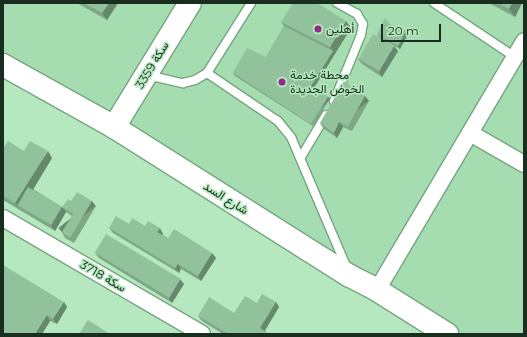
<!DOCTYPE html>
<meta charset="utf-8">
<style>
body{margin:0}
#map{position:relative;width:527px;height:337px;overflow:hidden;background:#b6e8c0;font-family:Montserrat,Vazirmatn,sans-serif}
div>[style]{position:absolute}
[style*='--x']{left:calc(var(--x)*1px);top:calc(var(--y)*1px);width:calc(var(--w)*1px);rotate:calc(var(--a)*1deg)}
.built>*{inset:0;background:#a5ddb1}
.roads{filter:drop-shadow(1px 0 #75a57f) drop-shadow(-1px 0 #75a57f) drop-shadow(0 1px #75a57f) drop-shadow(0 -1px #75a57f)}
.lane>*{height:8px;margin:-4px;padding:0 4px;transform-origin:4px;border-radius:4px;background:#fff}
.street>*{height:16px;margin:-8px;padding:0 8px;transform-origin:8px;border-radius:8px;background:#fff}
.secondary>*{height:22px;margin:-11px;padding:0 11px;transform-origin:11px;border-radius:11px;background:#fff}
.wall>*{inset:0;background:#7da785}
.shaded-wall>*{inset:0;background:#66886c;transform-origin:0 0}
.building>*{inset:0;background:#91c29b;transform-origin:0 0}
.dots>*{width:11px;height:11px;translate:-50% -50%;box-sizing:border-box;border:2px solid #b6e8c0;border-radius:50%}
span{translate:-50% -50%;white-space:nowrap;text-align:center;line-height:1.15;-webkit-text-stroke:3px #b6e8c0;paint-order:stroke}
.poi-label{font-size:12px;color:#1a2e1f}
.left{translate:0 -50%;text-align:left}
.street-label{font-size:12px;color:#1a2e1f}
.frame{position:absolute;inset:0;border:4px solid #1a2e1f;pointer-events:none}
.scale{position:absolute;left:381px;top:24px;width:60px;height:18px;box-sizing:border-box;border:2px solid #1a2e1f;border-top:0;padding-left:5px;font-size:12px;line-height:14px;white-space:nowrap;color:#1a2e1f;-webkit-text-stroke:3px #b6e8c0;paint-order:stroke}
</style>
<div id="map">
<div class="built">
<i style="clip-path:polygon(3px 3px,524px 3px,524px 334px,447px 334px,3px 65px)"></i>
</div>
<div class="roads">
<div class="lane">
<i style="--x:434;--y:3;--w:97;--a:33.7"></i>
<i style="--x:207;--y:73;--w:86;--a:34.1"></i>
<i style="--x:278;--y:121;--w:21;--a:51"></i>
<i style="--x:291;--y:137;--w:142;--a:66.9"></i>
<i style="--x:147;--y:75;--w:37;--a:13"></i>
<i style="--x:183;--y:83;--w:12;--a:-14"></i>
<i style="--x:195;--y:80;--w:14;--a:-30"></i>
<i style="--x:207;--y:73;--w:83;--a:-57.8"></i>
<i style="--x:334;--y:101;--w:71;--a:-67.8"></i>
<i style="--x:361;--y:35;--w:11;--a:-80"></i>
<i style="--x:363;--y:24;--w:12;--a:-121"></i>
<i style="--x:357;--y:14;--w:23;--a:-151"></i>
<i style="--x:301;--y:157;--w:49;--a:-59.2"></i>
</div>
<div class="street">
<i style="--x:470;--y:133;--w:62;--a:29.9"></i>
<i style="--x:3;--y:218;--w:230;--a:30.2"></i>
<i style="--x:377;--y:290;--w:289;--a:-59.4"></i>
</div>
<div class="secondary">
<i style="--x:3;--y:65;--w:127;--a:29.2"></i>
<i style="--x:114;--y:127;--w:279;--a:32.3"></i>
<i style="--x:350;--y:276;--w:30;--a:27"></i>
<i style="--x:377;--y:290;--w:83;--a:32.2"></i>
<i style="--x:114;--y:127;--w:145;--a:-58.5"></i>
</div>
</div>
<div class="wall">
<i style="clip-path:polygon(77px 3px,118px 3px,107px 20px)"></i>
<i style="clip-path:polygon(489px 3px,522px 3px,515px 17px)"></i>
<i style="clip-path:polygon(281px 22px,351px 28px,314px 88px,328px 97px,330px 99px,313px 126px,235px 76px,233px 73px,266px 57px,284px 26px)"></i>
<i style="clip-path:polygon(392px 26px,406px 31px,408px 34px,400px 49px,379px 37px,377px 34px)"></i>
<i style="clip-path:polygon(398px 51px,382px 77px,362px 64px,358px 59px)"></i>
<i style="clip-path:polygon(365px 96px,369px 101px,352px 131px,343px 127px,337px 138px,323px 128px,320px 123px)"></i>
<i style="clip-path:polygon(3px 148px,24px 151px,52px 158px,33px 189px,62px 207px,71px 201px,96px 206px,74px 243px,65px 238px,62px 232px,72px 216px,66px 212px,55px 231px,3px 200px)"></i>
<i style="clip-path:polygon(129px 224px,145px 226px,163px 234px,162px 235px,168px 238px,216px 258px,201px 281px,181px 269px,179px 273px,113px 233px,109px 228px)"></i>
<i style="clip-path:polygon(95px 253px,184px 284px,172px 303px,99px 258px)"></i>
<i style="clip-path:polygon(64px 302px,67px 307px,57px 324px,50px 321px,42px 334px,3px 334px)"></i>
<i style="clip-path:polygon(276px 302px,279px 307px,265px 331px,269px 334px,223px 334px,202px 321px,198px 316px,234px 313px,257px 303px)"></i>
</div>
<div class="shaded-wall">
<i style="clip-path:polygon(109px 3px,118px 3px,107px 20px,102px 13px)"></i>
<i style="clip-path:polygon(512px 3px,522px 3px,515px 17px,509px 9px)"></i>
<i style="clip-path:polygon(346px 21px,351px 28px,313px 89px,311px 86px,333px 51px,330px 47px)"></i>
<i style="clip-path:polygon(406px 31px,408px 34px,400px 49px,398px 46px)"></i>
<i style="clip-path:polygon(394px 46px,398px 51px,382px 77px,379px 72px)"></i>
<i style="left:365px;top:96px;width:6px;height:34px;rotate:51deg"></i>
<i style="left:328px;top:97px;width:3px;height:32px;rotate:45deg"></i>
<i style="clip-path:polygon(339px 122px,343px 127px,337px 138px,334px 133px)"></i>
<i style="clip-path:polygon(48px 151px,52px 158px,22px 208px,17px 205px,15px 203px)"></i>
<i style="left:92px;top:201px;width:6px;height:43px;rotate:51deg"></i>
<i style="clip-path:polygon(62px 207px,66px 212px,55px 231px,51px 226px)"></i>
<i style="clip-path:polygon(160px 228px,163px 234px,161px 237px,157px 232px)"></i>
<i style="clip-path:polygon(212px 253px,216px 258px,201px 281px,198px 276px)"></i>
<i style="clip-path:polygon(178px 264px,181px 269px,179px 273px,175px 268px)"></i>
<i style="clip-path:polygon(180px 279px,184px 284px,172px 303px,169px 298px)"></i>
<i style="clip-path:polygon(64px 302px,67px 307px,57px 324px,53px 319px)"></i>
<i style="clip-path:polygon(276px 302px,279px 307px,263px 333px,260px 328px)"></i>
<i style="clip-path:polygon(47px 315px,50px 321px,42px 334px,35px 334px)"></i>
</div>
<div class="building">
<i style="clip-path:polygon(84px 3px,109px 3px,102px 13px)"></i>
<i style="clip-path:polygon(293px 3px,317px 3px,346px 21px,330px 47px,281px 22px)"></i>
<i style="clip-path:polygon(498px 3px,512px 3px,509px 9px)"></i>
<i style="clip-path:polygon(385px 18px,392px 26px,406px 31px,398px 46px,377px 34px)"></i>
<i style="clip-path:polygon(284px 26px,333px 51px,311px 86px,328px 97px,311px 124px,233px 73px,247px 48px,266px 57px)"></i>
<i style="left:373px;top:34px;width:24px;height:29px;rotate:30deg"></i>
<i style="clip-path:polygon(344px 81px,365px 96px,348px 126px,339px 122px,334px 133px,320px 123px)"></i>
<i style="clip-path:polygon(8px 141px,24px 151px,30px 141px,48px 151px,15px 203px,3px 196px,3px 148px)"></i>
<i style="left:28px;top:187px;width:39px;height:21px;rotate:30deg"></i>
<i style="clip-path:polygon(77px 192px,92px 201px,70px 238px,62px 232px,73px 214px,62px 207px,68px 199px,71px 201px)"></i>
<i style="clip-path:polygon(116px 216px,129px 224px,132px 218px,145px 226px,148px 221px,160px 228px,157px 232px,168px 238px,174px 229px,212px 253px,198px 276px,178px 264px,175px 268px,109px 228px)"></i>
<i style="left:106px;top:234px;width:87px;height:22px;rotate:31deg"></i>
<i style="clip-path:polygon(3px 265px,64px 302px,53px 319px,47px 315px,35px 334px,19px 334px,18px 333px,17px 334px,3px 334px)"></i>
<i style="clip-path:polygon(262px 294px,276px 302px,260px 328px,269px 334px,228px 334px,198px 316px,209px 297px,234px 313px,245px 296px,257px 303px)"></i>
<i style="clip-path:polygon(88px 320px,110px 334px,79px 334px)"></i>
</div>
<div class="dots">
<i style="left:318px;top:29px;background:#93298c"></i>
<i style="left:282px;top:82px;background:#93298c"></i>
</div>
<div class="poi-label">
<span class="left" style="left:326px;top:29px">أهلين</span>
<span class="left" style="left:290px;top:82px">محطة خدمة<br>الخوض الجديدة</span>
</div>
<div class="street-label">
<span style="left:152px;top:65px;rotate:-59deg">سكة 3359</span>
<span style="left:226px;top:198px;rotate:32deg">شارع السد</span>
<span style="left:103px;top:276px;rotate:30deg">سكة 3718</span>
</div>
<div class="frame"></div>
<div class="scale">20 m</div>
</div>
